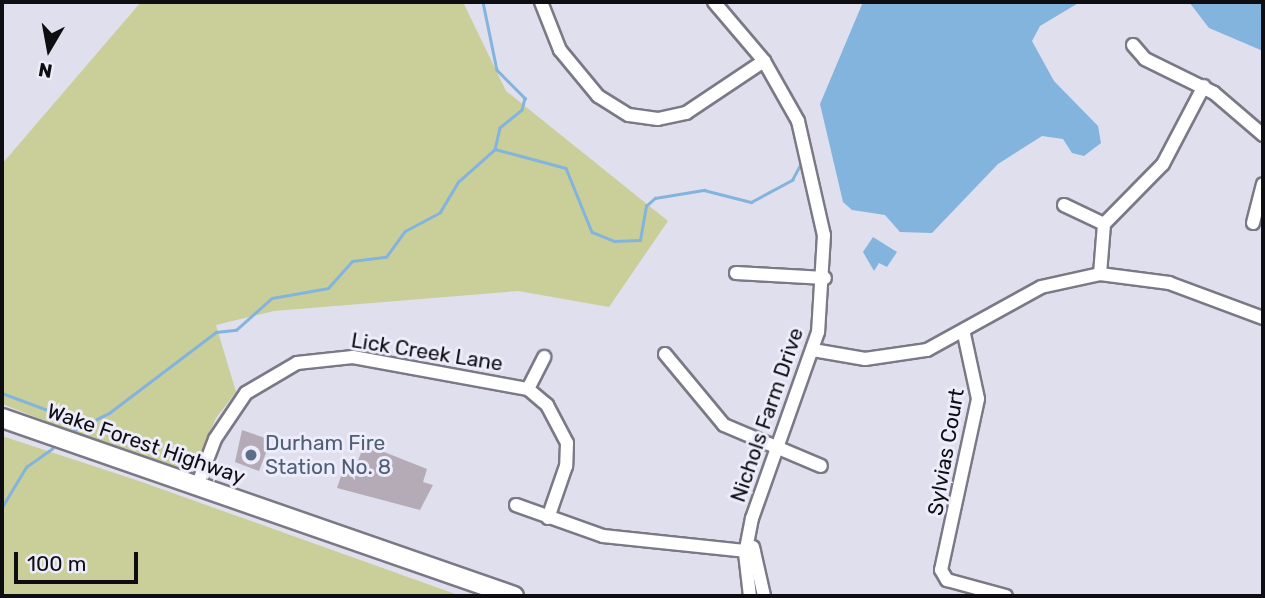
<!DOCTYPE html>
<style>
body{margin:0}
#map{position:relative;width:1265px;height:598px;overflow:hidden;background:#e0dfed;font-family:Rubik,sans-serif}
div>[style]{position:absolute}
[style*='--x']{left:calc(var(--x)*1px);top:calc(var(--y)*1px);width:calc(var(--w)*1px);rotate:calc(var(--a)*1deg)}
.green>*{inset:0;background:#cacf99}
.water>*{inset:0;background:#83b4de}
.stream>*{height:2.5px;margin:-1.25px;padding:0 1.25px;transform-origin:1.25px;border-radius:1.25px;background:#83b4de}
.building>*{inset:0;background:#b5abb6}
.roads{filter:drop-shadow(2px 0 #7b7986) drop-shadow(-2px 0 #7b7986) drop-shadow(0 2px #7b7986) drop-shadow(0 -2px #7b7986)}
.minor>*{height:12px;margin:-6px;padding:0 6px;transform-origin:6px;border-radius:6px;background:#fff}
.highway>*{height:18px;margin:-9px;padding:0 9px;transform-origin:9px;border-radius:9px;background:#fff}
.dots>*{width:19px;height:19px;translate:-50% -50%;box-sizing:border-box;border:4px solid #edecfa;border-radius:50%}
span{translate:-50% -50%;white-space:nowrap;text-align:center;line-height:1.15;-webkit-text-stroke:6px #edecfa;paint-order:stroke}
.street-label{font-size:21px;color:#0e0d12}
.service-label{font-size:21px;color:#4e5e75}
.left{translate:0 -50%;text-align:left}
.frame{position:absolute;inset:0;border:4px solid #0e0d12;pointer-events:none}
.north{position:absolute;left:14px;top:14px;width:70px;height:70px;-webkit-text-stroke:5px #edecfa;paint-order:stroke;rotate:190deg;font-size:19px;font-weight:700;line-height:28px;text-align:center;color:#0e0d12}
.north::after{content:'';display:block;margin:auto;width:24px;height:32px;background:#0e0d12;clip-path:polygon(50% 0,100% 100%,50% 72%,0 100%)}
.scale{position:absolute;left:14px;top:552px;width:124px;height:32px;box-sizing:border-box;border:4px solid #0e0d12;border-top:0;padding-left:9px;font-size:21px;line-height:24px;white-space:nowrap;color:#0e0d12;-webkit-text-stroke:5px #edecfa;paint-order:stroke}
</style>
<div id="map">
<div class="green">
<i style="clip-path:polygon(141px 2px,463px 2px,506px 91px,668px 221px,609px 307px,518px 291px,274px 311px,216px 325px,236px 392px,216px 418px,190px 477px,2px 404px,2px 164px)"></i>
<i style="clip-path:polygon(2px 436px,139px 481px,461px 596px,2px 596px)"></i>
</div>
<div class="water">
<i style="clip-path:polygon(863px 2px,1080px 2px,1040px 26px,1032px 41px,1054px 81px,1098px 126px,1101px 143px,1084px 156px,1072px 153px,1063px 139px,1042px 136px,998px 164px,932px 233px,900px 232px,885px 215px,852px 210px,843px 202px,820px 104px)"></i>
<i style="clip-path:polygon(1189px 2px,1263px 2px,1263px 51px,1209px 28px)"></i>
<i style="clip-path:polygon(873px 237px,897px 252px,887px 267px,879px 263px,874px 271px,863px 252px)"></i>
</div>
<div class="stream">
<i style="--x:483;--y:2;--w:69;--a:78.4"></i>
<i style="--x:497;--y:70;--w:40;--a:45"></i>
<i style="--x:525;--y:98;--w:12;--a:104"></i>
<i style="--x:522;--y:110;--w:28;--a:141"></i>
<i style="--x:500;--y:128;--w:22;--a:103"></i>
<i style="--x:2;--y:393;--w:83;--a:20.4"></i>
<i style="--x:73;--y:431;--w:40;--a:-26.6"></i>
<i style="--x:109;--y:413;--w:134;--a:-37.1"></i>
<i style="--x:216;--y:332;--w:20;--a:-6"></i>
<i style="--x:236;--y:330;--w:48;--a:-41.6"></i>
<i style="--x:272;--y:298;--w:57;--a:-10.1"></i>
<i style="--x:328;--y:288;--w:36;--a:-48"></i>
<i style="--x:352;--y:261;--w:34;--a:-7"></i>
<i style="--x:386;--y:257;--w:32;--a:-54"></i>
<i style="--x:405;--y:231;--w:40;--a:-28"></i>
<i style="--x:440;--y:212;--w:35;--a:-59"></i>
<i style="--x:458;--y:182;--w:50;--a:-41.7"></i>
<i style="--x:495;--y:149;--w:73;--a:15"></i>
<i style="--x:566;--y:168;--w:69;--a:67.9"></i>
<i style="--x:592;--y:232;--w:24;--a:22"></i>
<i style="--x:614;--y:241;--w:26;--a:-2"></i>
<i style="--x:640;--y:240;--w:35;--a:-80"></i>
<i style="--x:646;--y:206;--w:12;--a:-42"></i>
<i style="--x:655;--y:198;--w:50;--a:-9.3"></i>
<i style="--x:704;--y:190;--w:49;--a:14.3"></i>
<i style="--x:751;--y:202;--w:47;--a:-28.2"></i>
<i style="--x:792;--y:180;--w:15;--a:-62"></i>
<i style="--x:2;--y:507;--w:47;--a:-59"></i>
<i style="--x:26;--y:467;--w:32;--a:-35"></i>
</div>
<div class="building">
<i style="clip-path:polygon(242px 430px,271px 440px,259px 471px,235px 462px)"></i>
<i style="clip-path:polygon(364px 444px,427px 469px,423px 482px,433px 485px,420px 510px,337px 488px,345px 464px,358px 461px)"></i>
</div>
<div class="roads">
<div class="minor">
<i style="--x:541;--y:2;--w:52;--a:68.4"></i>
<i style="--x:560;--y:50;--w:60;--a:50.4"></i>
<i style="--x:598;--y:96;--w:36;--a:32"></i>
<i style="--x:629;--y:115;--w:29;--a:8"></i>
<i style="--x:658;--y:119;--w:29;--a:-12"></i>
<i style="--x:686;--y:113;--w:94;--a:-33.7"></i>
<i style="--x:714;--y:2;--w:77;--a:49.7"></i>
<i style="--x:764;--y:61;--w:69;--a:60.5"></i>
<i style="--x:798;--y:121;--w:117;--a:77.2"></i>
<i style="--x:824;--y:235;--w:97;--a:93.5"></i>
<i style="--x:818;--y:332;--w:197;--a:109.5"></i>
<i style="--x:752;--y:518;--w:36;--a:101"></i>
<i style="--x:745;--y:553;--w:43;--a:83.4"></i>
<i style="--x:1133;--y:45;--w:18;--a:49"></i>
<i style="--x:1145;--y:59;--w:77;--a:26.2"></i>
<i style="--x:1214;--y:93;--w:65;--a:40.6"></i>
<i style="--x:1064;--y:205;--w:44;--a:25.4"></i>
<i style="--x:1253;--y:223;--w:40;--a:-75.6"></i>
<i style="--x:736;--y:273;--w:89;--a:3.2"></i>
<i style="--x:1100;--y:274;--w:50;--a:-85.4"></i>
<i style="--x:1104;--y:224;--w:84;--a:-45.5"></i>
<i style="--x:1163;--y:164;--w:88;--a:-62.3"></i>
<i style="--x:964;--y:334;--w:66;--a:77.8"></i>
<i style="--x:978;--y:399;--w:175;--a:102.2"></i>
<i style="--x:941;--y:570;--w:12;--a:59"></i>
<i style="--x:947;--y:580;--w:61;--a:15.2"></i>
<i style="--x:813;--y:350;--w:53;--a:9.8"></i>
<i style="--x:865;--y:359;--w:63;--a:-8.3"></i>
<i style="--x:927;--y:350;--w:130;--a:-28.9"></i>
<i style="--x:1041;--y:287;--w:60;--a:-12.4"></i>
<i style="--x:1100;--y:274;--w:70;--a:7.4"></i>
<i style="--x:1169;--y:283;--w:100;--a:20.4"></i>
<i style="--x:665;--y:354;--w:92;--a:50.3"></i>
<i style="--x:724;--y:425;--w:105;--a:22.9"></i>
<i style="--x:528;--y:389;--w:36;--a:-63"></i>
<i style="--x:197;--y:486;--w:50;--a:-69"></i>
<i style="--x:215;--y:439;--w:55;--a:-56"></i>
<i style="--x:246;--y:393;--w:59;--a:-30.5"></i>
<i style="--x:297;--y:363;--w:56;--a:-6.1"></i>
<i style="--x:353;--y:357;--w:178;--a:10.4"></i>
<i style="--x:528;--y:389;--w:25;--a:40"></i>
<i style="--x:547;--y:405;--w:43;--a:62.2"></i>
<i style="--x:567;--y:443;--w:23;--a:92"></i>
<i style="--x:566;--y:466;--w:55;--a:109.1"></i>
<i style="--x:516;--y:505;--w:92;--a:19.6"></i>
<i style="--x:603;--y:536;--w:152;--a:6"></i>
<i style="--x:753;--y:547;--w:50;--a:77.3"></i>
</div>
<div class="highway">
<i style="--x:2;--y:418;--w:542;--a:19.17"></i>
</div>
</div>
<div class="dots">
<i style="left:251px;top:455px;background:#5c6f8a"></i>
</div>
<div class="street-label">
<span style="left:427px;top:352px;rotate:9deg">Lick Creek Lane</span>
<span style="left:767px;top:415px;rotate:-71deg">Nichols Farm Drive</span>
<span style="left:146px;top:444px;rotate:19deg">Wake Forest Highway</span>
<span style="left:946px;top:452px;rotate:-80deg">Sylvias Court</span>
</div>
<div class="service-label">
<span class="left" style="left:265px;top:455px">Durham Fire<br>Station No. 8</span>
</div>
<div class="frame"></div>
<div class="north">N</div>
<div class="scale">100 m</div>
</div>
